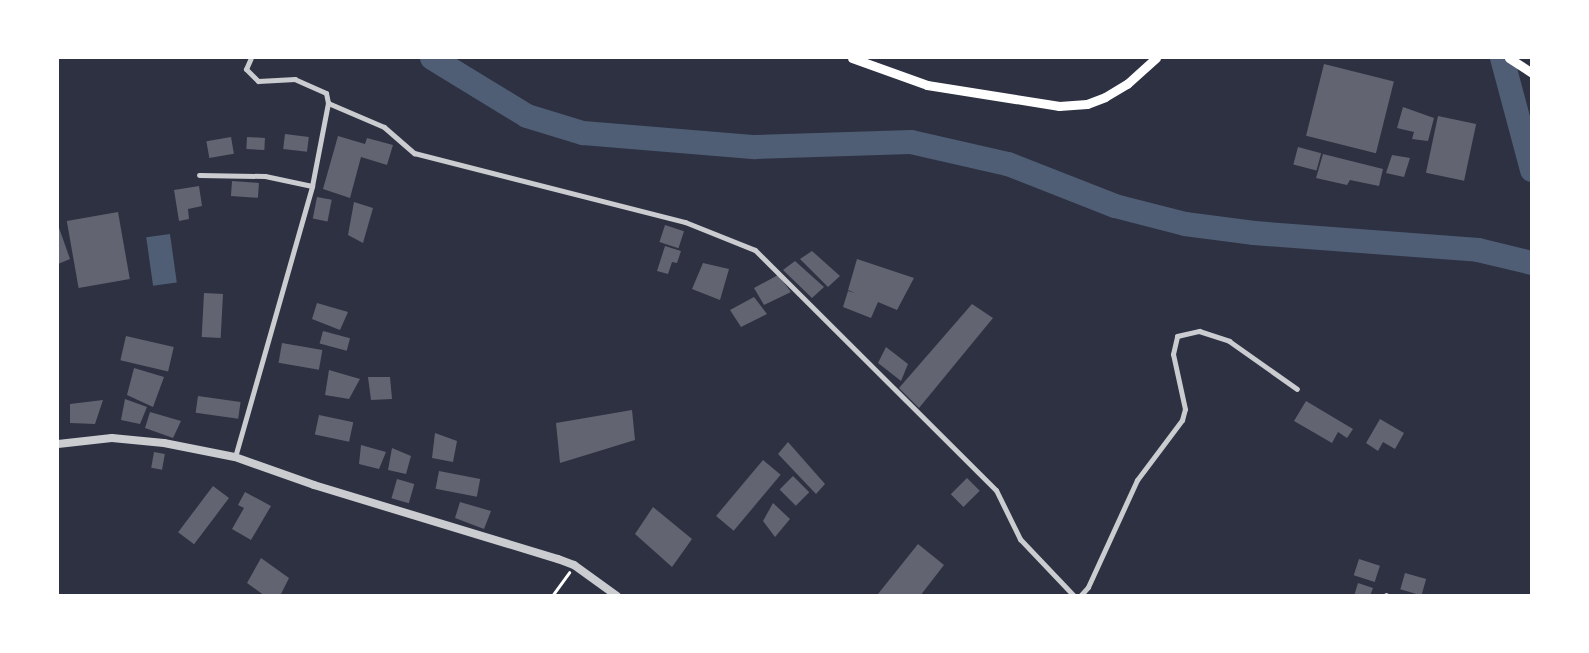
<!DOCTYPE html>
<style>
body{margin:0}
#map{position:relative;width:1589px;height:653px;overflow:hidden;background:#2d3142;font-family:"Work Sans",sans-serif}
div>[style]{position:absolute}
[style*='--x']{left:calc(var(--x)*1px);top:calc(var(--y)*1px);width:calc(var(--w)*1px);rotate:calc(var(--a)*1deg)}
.water>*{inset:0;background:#4f5d75;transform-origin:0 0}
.river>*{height:24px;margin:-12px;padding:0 12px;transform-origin:12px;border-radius:12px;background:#4f5d75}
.building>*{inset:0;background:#626471;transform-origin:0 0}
.path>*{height:2.5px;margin:-1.25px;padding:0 1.25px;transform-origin:1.25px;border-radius:1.25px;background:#fff}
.minor>*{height:5px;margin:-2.5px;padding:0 2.5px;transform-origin:2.5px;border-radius:2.5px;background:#caccd0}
.tertiary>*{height:8px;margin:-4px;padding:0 4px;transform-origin:4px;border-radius:4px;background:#caccd0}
.secondary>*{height:9px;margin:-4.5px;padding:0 4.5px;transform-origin:4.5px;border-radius:4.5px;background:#fff}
span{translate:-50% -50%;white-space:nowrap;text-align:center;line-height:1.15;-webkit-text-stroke:5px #fff;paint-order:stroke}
.frame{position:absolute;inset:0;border:59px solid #fff;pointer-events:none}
</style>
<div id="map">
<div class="water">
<i style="left:170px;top:234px;width:49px;height:24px;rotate:82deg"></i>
</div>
<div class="river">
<i style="--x:432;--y:58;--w:111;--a:31.4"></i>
<i style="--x:527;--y:116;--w:59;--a:16.9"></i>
<i style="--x:583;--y:133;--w:173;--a:4.7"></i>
<i style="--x:755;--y:147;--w:156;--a:-1.8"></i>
<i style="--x:911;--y:142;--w:99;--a:12.8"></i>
<i style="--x:1008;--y:164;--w:115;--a:21.4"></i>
<i style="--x:1115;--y:206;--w:72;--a:14.4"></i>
<i style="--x:1185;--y:224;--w:70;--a:7.4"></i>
<i style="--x:1254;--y:233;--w:225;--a:4.3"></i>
<i style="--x:1478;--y:250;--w:56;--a:13.5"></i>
<i style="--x:1502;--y:58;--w:116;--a:75"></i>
</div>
<div class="building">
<i style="left:1324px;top:64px;width:72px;height:74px;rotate:14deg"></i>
<i style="clip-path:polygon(1403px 107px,1434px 118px,1428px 141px,1412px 139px,1414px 132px,1397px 128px)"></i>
<i style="left:1438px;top:116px;width:39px;height:58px;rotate:12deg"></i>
<i style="left:285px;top:134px;width:24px;height:15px;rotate:7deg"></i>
<i style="clip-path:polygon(338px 136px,365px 144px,367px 138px,393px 145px,387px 165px,361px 157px,350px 198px,323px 189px)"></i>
<i style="left:231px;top:137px;width:17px;height:25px;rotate:80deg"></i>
<i style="left:247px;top:137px;width:18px;height:12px;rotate:3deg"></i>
<i style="left:1298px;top:147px;width:24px;height:18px;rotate:15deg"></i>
<i style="clip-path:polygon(1323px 154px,1383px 169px,1379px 186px,1350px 180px,1347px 185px,1316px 178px)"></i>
<i style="clip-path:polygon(1392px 155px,1410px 158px,1404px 177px,1386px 173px)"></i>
<i style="left:232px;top:181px;width:27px;height:15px;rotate:4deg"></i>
<i style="clip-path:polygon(199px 186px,202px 206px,188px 209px,189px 219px,179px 221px,174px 190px)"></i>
<i style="left:317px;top:197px;width:15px;height:22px;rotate:11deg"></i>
<i style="clip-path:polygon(354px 202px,373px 208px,363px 243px,348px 235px)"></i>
<i style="left:118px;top:212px;width:68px;height:52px;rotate:80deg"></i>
<i style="clip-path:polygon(58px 225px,70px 259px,58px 264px)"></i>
<i style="left:665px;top:225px;width:20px;height:18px;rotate:18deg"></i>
<i style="clip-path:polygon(665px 246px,681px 251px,677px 263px,672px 262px,668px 274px,657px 271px)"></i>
<i style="clip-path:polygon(812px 251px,840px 276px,828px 287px,800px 259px)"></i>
<i style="clip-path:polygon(857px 259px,914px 278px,897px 310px,878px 302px,871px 318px,843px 307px,848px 291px,855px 293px,848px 290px)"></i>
<i style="clip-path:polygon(795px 261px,824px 287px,812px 298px,783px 270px)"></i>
<i style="clip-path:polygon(703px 263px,729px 269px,720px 300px,692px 289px)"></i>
<i style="clip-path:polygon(778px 275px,791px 292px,764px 305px,754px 288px)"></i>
<i style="left:204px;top:293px;width:19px;height:44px;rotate:3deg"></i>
<i style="clip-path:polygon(754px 297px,767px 314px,741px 327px,730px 310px)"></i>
<i style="clip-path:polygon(317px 303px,348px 312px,340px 330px,312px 319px)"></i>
<i style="clip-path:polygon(972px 304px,993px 318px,919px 408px,899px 388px)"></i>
<i style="left:323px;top:331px;width:28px;height:13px;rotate:15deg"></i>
<i style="left:126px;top:336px;width:49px;height:25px;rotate:13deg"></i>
<i style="left:282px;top:343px;width:41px;height:20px;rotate:10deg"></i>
<i style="clip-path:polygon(886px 347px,908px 364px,901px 381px,878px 363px)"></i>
<i style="clip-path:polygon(134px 368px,164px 377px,153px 407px,127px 395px)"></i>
<i style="clip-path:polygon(329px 370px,360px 379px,349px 399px,325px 395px)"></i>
<i style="clip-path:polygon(368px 377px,390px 377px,392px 399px,371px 400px)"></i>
<i style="left:198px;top:396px;width:43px;height:17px;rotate:8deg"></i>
<i style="clip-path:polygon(125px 399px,147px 407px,140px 424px,121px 420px)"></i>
<i style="clip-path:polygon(103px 400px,95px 424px,70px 423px,70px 404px)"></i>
<i style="clip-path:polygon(1306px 401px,1353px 429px,1347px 438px,1338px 432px,1332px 443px,1294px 421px)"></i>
<i style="clip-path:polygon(632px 410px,635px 440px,560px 463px,556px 423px)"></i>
<i style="clip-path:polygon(150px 412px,181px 421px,173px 438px,145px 428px)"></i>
<i style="left:319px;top:415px;width:35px;height:20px;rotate:12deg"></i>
<i style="clip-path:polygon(1380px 419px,1404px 433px,1395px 449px,1383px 442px,1378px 451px,1366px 443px)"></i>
<i style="clip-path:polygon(435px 433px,457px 441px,453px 462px,432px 458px)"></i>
<i style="clip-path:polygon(788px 442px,825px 484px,816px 494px,778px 454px)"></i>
<i style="clip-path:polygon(361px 445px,386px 452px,379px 469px,359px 464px)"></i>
<i style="clip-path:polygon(392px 448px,411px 456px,406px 474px,388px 470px)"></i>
<i style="left:154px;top:452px;width:11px;height:16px;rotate:10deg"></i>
<i style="left:763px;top:460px;width:23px;height:73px;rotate:40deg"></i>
<i style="left:439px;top:471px;width:42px;height:18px;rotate:11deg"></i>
<i style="left:793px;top:476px;width:23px;height:19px;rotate:45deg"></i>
<i style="left:967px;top:478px;width:18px;height:23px;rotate:45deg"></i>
<i style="left:397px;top:479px;width:18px;height:20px;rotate:16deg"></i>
<i style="left:213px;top:486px;width:20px;height:58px;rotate:37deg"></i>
<i style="clip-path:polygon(245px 492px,271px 506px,251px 540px,232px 529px,244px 508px,238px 505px)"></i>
<i style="clip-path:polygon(460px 502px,491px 511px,484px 529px,455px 518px)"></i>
<i style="clip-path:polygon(773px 503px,790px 519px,775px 537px,763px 521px)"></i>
<i style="clip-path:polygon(653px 507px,692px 539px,672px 567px,635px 534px)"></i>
<i style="clip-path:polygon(918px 544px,944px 565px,920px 596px,880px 596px,878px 594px)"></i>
<i style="clip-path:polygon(261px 558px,289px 578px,280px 596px,265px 596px,247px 583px)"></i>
<i style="left:1359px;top:559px;width:22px;height:17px;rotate:18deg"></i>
<i style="left:1405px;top:573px;width:22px;height:17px;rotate:16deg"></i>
<i style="clip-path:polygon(1358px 583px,1373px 588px,1370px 596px,1354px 596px)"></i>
</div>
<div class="path">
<i style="--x:552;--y:596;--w:29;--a:-54"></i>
</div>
<div class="minor">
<i style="--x:328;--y:103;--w:61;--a:23.2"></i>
<i style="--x:384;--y:127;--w:40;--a:41"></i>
<i style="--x:414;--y:153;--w:280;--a:14.3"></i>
<i style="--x:685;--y:222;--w:75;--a:21.8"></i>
<i style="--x:755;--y:250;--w:340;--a:44.9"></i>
<i style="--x:996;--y:490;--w:55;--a:63.9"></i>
<i style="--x:1020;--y:539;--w:79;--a:46.5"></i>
<i style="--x:199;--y:175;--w:66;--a:0.9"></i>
<i style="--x:265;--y:176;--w:48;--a:12"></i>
<i style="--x:235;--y:457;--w:282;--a:-74.1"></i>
<i style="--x:312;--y:186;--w:85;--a:-79.1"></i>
<i style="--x:328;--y:103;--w:10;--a:-101"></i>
<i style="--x:326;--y:93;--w:34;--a:-156"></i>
<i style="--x:295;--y:79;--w:37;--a:177"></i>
<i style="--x:258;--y:81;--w:17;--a:-135"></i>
<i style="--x:246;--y:69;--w:12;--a:-66"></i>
<i style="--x:1080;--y:596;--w:12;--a:-48"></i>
<i style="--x:1088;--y:587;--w:118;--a:-65.4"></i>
<i style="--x:1137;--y:480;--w:75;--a:-53.1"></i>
<i style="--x:1182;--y:420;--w:11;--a:-75"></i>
<i style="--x:1185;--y:409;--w:56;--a:-102.3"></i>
<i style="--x:1173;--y:354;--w:18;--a:-77"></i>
<i style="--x:1177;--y:336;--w:23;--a:-13"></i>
<i style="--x:1199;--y:331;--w:32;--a:18"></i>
<i style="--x:1229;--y:341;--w:83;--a:35.2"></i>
<i style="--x:1386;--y:596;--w:1;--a:-90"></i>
</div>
<div class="tertiary">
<i style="--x:58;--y:444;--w:54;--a:-6.3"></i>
<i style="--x:112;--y:438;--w:52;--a:5.5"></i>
<i style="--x:164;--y:443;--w:72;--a:11.2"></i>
<i style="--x:235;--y:457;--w:84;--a:19.5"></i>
<i style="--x:314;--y:485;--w:255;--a:16.9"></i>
<i style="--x:558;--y:559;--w:17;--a:21"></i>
<i style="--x:574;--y:565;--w:53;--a:35.8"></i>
</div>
<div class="secondary">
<i style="--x:852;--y:58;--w:80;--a:19.8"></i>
<i style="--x:927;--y:85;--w:134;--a:9"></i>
<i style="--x:1059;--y:106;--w:28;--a:-4"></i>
<i style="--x:1087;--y:104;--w:19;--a:-21"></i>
<i style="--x:1105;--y:97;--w:26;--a:-31"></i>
<i style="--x:1127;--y:84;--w:39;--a:-42"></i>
<i style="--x:1509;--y:58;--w:27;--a:33"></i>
</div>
<div class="frame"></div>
</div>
